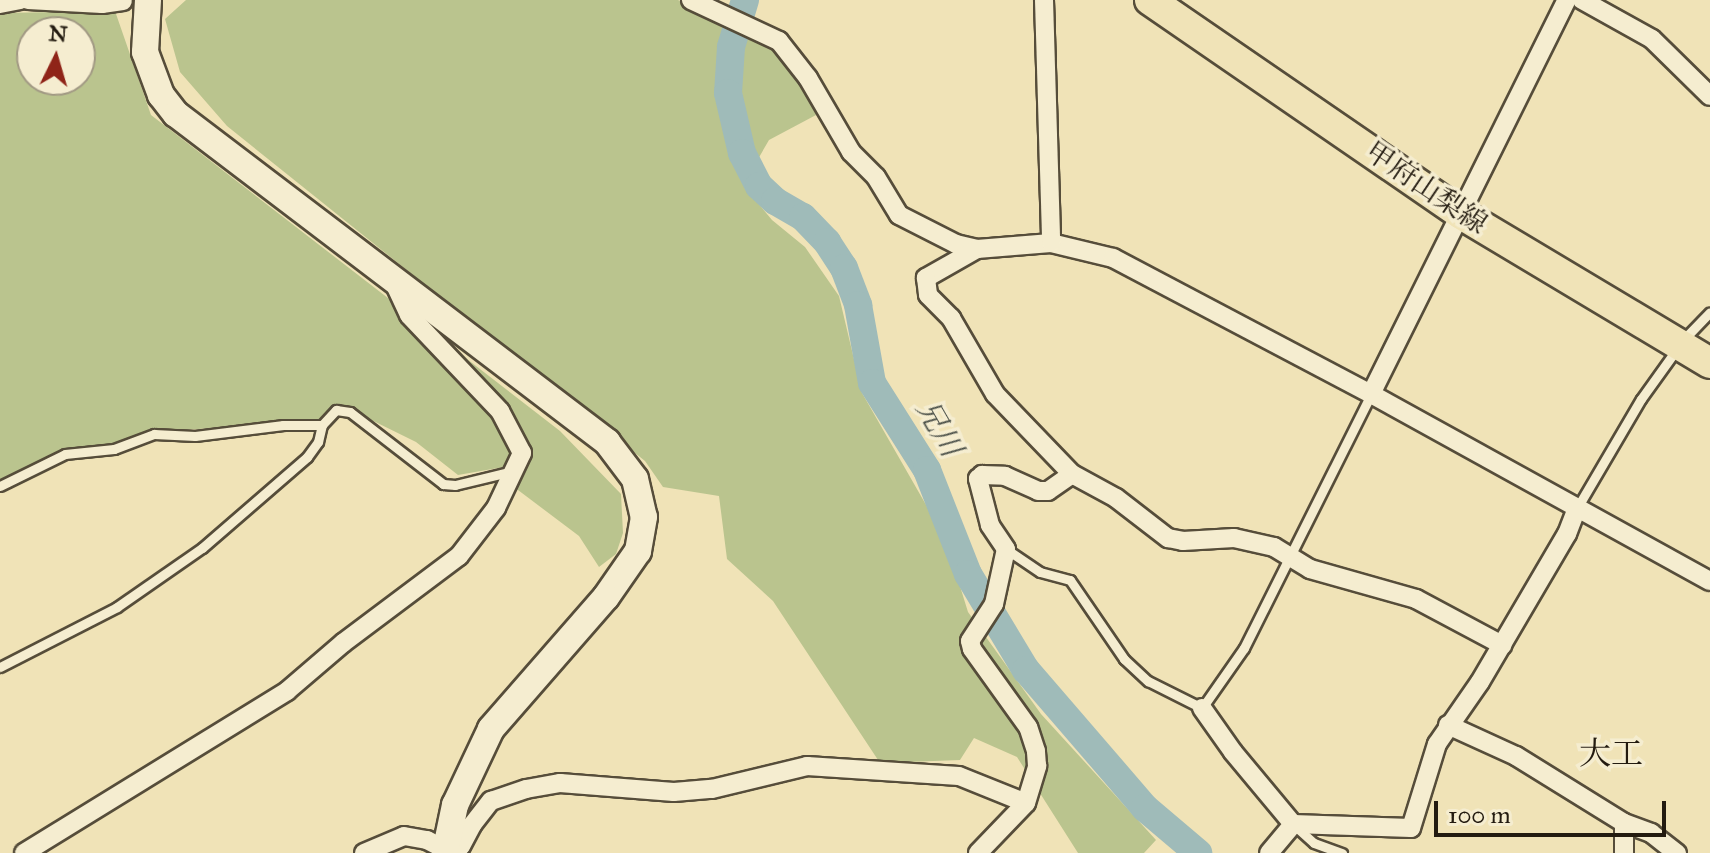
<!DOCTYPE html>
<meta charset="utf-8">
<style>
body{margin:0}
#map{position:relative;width:1710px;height:853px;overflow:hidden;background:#f0e3b7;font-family:"IM FELL Great Primer","Noto Serif JP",serif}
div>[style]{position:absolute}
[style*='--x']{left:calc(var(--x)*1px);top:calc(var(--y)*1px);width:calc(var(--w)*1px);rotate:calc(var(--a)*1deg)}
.green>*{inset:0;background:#bac48e}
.river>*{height:28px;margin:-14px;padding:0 14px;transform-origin:14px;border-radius:14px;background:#9fbbb9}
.roads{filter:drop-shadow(2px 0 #564d3a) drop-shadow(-2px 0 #564d3a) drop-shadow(0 2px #564d3a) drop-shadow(0 -2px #564d3a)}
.lane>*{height:9px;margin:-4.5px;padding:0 4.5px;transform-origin:4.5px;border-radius:4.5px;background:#f5edd0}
.street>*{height:18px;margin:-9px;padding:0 9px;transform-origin:9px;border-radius:9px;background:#f5edd0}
.secondary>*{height:26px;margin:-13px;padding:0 13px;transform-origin:13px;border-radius:13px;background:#f5edd0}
.primary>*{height:30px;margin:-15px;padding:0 15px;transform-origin:15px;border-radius:15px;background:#f0e3b7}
span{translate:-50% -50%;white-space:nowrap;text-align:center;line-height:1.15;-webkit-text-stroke:7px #f5edd0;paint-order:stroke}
.street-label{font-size:28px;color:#231b10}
.water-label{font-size:30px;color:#4e534b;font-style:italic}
.quarter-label{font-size:32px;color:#231b10}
.north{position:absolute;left:16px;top:16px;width:80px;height:80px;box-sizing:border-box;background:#f5edd0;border:2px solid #a19983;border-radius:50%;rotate:5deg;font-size:22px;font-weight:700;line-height:32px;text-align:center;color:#231b10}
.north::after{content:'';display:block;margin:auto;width:28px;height:36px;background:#8f2418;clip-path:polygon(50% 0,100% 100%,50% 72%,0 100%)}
.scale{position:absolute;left:1434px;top:801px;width:232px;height:36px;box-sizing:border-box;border:4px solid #231b10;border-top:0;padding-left:10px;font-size:24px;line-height:28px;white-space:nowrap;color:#231b10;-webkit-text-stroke:6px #f5edd0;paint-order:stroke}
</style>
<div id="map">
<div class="green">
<i style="clip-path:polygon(186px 0,678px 0,729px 24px,773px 51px,806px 90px,816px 115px,769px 140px,743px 185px,772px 220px,805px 247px,839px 296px,862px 393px,945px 538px,968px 612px,1041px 714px,1156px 840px,1144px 853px,1078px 853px,1017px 757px,974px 738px,960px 760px,880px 763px,773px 601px,727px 559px,719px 496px,663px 487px,645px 461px,227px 126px,180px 72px,165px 19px)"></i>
<i style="clip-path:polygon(evenodd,115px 11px,151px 115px,560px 431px,621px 494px,623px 533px,616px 554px,599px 567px,579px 536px,514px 487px,498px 468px,458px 475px,416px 442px,343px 406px,332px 406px,322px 421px,152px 432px,112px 445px,60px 454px,0 483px,0 13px,115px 11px,32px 32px,80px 32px,80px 80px,32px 80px,32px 32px)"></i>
</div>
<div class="river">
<i style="--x:745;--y:0;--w:49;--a:106.6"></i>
<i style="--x:731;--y:47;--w:46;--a:93.7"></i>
<i style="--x:728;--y:93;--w:62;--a:76.9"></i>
<i style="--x:742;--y:153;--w:37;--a:63"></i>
<i style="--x:759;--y:186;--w:22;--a:43"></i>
<i style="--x:775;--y:201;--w:32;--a:30"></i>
<i style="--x:803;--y:217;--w:35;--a:46"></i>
<i style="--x:827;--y:242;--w:31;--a:57"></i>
<i style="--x:844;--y:268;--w:40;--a:69"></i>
<i style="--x:858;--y:305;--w:79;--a:79.8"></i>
<i style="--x:872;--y:383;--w:103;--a:57.7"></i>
<i style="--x:927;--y:470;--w:112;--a:68.5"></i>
<i style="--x:968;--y:574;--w:112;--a:58.9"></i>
<i style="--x:1026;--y:670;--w:182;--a:49.2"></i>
<i style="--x:1145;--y:808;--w:70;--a:40.3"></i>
</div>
<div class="roads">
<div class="lane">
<i style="--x:0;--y:486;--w:72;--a:-26.2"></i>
<i style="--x:65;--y:454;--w:49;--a:-5.8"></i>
<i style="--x:114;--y:449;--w:43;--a:-20.6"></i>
<i style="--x:154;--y:434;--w:41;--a:2.8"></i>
<i style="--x:195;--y:436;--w:89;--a:-7.1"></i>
<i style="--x:283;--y:425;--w:39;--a:0"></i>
<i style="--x:1577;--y:508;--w:126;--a:-59.6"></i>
<i style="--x:1641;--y:399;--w:74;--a:-54.4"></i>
<i style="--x:1684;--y:339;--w:37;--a:-46"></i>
<i style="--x:1006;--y:549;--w:41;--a:34.1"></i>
<i style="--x:1040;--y:572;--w:31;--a:15"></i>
<i style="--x:1070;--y:580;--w:96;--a:55.6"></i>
<i style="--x:1124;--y:659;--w:33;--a:43"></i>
<i style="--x:1148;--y:681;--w:60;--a:26.6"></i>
<i style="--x:1202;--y:708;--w:73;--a:-55"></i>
<i style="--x:1244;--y:648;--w:284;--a:-63.4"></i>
<i style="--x:0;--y:667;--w:131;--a:-27.1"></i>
<i style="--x:117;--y:607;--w:103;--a:-34.8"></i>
<i style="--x:202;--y:548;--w:139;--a:-40.9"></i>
<i style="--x:307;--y:457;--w:19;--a:-54"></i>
<i style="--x:318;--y:442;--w:17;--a:-77"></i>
<i style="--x:322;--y:425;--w:21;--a:-47"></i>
<i style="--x:336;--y:410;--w:14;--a:8"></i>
<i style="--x:350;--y:412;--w:118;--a:37.7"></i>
<i style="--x:443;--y:484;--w:12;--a:5"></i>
<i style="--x:455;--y:485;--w:60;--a:-13.6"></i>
<i style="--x:1295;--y:826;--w:25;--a:42"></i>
<i style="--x:1314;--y:843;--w:30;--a:20"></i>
</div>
<div class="street">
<i style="--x:28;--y:0;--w:74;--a:3.1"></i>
<i style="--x:102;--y:4;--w:21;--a:-8"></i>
<i style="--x:691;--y:0;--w:97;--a:25"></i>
<i style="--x:779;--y:41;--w:47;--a:51.9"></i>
<i style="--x:808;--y:78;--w:86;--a:59.8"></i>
<i style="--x:851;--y:152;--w:35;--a:45"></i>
<i style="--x:876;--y:177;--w:44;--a:58.8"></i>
<i style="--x:899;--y:215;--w:64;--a:27"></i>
<i style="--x:956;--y:244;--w:22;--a:13"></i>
<i style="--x:977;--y:249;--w:74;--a:-4.6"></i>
<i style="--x:1051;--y:243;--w:64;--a:13.6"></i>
<i style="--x:1113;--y:258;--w:292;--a:27.8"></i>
<i style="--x:1371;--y:394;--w:387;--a:28.9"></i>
<i style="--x:1044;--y:0;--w:243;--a:88.3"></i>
<i style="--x:1582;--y:0;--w:80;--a:29.1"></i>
<i style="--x:1652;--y:39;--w:81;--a:44.5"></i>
<i style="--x:0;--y:4;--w:21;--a:-11"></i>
<i style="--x:977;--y:249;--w:59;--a:150.4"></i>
<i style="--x:926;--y:278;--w:17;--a:83"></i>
<i style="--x:928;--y:295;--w:33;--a:45"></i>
<i style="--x:951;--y:318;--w:88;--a:59.9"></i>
<i style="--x:995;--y:394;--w:111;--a:46.1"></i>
<i style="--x:1072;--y:474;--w:50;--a:28.6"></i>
<i style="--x:1116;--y:498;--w:66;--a:37.6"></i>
<i style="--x:1168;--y:538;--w:15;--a:11"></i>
<i style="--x:1183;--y:541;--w:51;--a:-3.4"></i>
<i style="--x:1234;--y:538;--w:41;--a:12.7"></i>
<i style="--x:1274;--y:547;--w:42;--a:31.4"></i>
<i style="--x:1310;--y:569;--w:110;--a:15.8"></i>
<i style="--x:1416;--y:599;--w:98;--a:28.1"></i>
<i style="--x:1371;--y:394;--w:440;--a:-63.6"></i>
<i style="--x:1202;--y:708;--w:54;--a:54.8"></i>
<i style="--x:1233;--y:752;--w:94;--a:50.2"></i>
<i style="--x:1448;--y:725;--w:75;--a:24.5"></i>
<i style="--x:1516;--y:756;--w:127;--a:31.8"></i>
<i style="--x:1624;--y:823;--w:29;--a:20"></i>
<i style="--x:1651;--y:833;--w:33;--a:38"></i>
<i style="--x:1293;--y:824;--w:118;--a:1.9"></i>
<i style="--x:1411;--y:828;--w:88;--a:-72.8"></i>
<i style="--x:1437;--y:744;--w:75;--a:-55.3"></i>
<i style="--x:1480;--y:682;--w:172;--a:-59.6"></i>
<i style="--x:1567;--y:534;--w:28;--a:-69"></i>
<i style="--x:24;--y:853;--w:309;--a:-31.6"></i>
<i style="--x:287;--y:691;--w:74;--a:-40.6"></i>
<i style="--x:343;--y:643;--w:145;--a:-36.9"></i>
<i style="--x:459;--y:556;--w:61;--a:-52.4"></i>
<i style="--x:496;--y:508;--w:61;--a:-64.7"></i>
<i style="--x:522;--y:453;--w:47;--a:-117.6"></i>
<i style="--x:500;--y:411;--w:132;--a:-133.5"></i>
<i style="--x:409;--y:315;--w:35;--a:-115"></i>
<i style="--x:364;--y:853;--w:43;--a:-23"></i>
<i style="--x:404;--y:836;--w:23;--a:10"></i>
<i style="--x:427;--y:840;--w:19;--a:28"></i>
<i style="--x:444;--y:849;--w:17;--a:-10"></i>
<i style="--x:461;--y:846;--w:24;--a:-62"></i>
<i style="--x:472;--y:825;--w:31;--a:-52"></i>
<i style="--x:491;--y:801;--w:37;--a:-19"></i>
<i style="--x:526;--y:789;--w:35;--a:-10"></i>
<i style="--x:560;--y:783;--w:114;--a:4.5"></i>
<i style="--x:674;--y:792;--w:38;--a:-5"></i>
<i style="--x:712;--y:789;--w:98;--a:-13.6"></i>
<i style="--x:807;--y:766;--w:152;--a:3.8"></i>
<i style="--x:959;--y:776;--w:72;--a:21.9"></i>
<i style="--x:978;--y:853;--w:69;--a:-46.2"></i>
<i style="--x:1026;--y:803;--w:39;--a:-73"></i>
<i style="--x:1037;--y:766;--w:15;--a:-94"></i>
<i style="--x:1036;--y:751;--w:25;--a:-108"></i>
<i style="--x:1028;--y:727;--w:96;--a:-125.7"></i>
<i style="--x:972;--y:649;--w:8;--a:-104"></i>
<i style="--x:970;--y:641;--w:44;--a:-57"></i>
<i style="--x:994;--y:604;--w:56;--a:-77.7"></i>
<i style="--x:1006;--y:549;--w:29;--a:-124"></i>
<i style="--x:990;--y:525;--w:48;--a:-104.6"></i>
<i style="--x:978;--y:479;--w:6;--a:-45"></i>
<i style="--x:982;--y:475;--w:23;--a:2"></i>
<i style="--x:1005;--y:476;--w:36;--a:24"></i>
<i style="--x:1038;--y:491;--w:10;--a:0"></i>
<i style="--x:1048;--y:491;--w:29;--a:-35"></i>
<i style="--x:1269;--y:853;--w:38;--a:-50"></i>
<i style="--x:1624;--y:853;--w:30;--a:-90"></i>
</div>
<div class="secondary">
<i style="--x:148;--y:0;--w:52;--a:93.3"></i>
<i style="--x:145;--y:52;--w:46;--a:69.6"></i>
<i style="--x:161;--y:95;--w:24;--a:52"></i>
<i style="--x:176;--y:114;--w:542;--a:37.27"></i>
<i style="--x:607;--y:442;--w:46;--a:52.9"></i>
<i style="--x:635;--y:479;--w:39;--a:77"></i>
<i style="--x:644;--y:517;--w:35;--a:100"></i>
<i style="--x:638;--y:551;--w:56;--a:124.8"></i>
<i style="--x:606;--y:597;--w:175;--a:131.1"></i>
<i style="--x:491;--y:729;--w:84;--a:115.3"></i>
<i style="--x:455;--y:805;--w:49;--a:101.8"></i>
</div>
<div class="primary">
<i style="--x:1150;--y:0;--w:378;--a:34.5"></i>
<i style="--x:1461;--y:214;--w:290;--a:30.9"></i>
</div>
</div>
<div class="street-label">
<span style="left:1426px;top:188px;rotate:34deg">甲府山梨線</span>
</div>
<div class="water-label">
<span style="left:939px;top:428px;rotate:60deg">兄川</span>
</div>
<div class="quarter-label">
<span style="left:1611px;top:754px">大工</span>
</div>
<div class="north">N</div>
<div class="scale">100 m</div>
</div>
